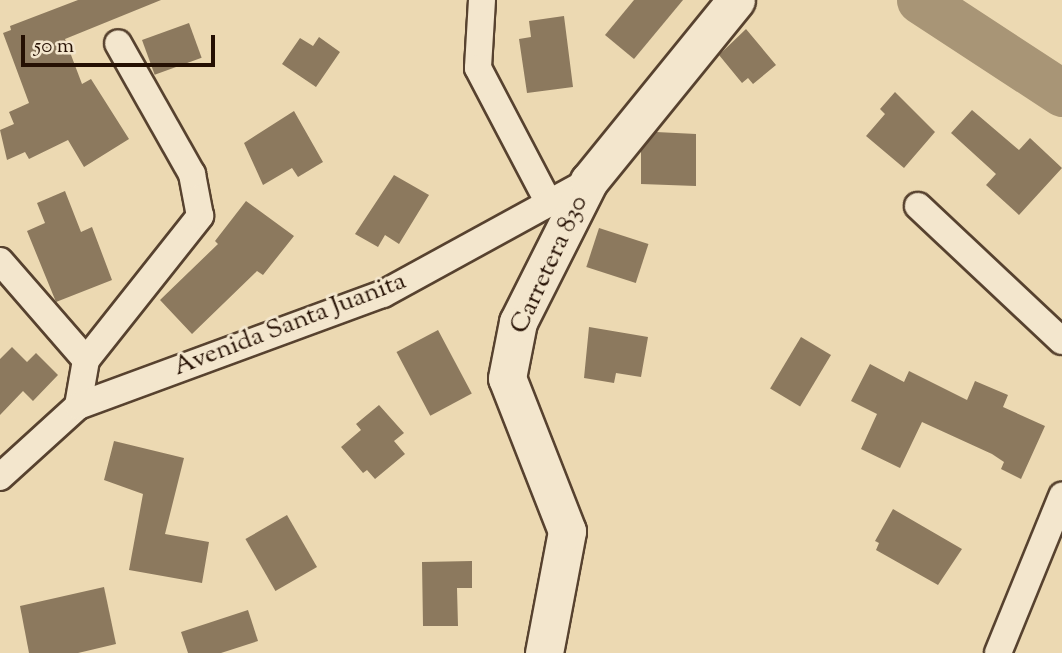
<!DOCTYPE html>
<style>
body{margin:0}
#map{position:relative;width:1062px;height:653px;overflow:hidden;background:#ecd9b2;font-family:"Sorts Mill Goudy",serif}
div>[style]{position:absolute}
[style*='--x']{left:calc(var(--x)*1px);top:calc(var(--y)*1px);width:calc(var(--w)*1px);rotate:calc(var(--a)*1deg)}
.river>*{height:47px;margin:-23.5px;padding:0 23.5px;transform-origin:23.5px;border-radius:23.5px;background:#a89576}
.building>*{inset:0;background:#8c795e;transform-origin:0 0}
.roads{filter:drop-shadow(2px 0 #57422f) drop-shadow(-2px 0 #57422f) drop-shadow(0 2px #57422f) drop-shadow(0 -2px #57422f)}
.street>*{height:26px;margin:-13px;padding:0 13px;transform-origin:13px;border-radius:13px;background:#f3e6cd}
.secondary>*{height:37px;margin:-18.5px;padding:0 18.5px;transform-origin:18.5px;border-radius:18.5px;background:#f3e6cd}
span{translate:-50% -50%;white-space:nowrap;text-align:center;line-height:1.15;-webkit-text-stroke:6px #f3e6cd;paint-order:stroke}
.street-label{font-size:26px;color:#251003}
.scale{position:absolute;left:21px;top:35px;width:194px;height:32px;box-sizing:border-box;border:4px solid #251003;border-top:0;padding-left:9px;font-size:21px;line-height:24px;white-space:nowrap;color:#251003;-webkit-text-stroke:5px #f3e6cd;paint-order:stroke}
</style>
<div id="map">
<div class="river">
<i style="--x:920;--y:0;--w:170;--a:33.2"></i>
</div>
<div class="building">
<i style="clip-path:polygon(78px 0,161px 0,65px 39px,82px 84px,91px 79px,129px 139px,84px 167px,68px 140px,29px 159px,25px 152px,7px 160px,0 130px,14px 124px,9px 112px,29px 103px,3px 33px,11px 30px,10px 26px)"></i>
<i style="clip-path:polygon(634px 0,683px 0,634px 59px,605px 35px)"></i>
<i style="clip-path:polygon(564px 16px,573px 87px,527px 93px,519px 39px,531px 37px,529px 21px)"></i>
<i style="left:189px;top:23px;width:37px;height:50px;rotate:70deg"></i>
<i style="clip-path:polygon(746px 29px,776px 65px,753px 84px,748px 78px,742px 83px,719px 55px)"></i>
<i style="clip-path:polygon(319px 37px,340px 52px,316px 87px,282px 64px,300px 38px,313px 46px)"></i>
<i style="clip-path:polygon(895px 92px,935px 132px,904px 168px,866px 136px,885px 114px,880px 109px)"></i>
<i style="clip-path:polygon(972px 110px,1019px 150px,1030px 138px,1062px 168px,1019px 215px,986px 185px,996px 174px,951px 133px)"></i>
<i style="clip-path:polygon(294px 111px,323px 162px,298px 177px,292px 168px,263px 185px,244px 143px)"></i>
<i style="clip-path:polygon(656px 132px,696px 134px,696px 186px,641px 184px,641px 150px)"></i>
<i style="clip-path:polygon(394px 175px,429px 195px,399px 244px,385px 235px,378px 247px,355px 234px)"></i>
<i style="clip-path:polygon(65px 191px,81px 232px,92px 227px,112px 280px,56px 302px,27px 231px,45px 223px,37px 203px)"></i>
<i style="clip-path:polygon(246px 201px,294px 236px,263px 275px,257px 271px,192px 334px,160px 300px,218px 244px,215px 241px)"></i>
<i style="left:599px;top:228px;width:52px;height:41px;rotate:18deg"></i>
<i style="clip-path:polygon(589px 327px,648px 337px,641px 377px,616px 373px,614px 383px,584px 378px)"></i>
<i style="left:438px;top:330px;width:72px;height:47px;rotate:62deg"></i>
<i style="left:801px;top:337px;width:35px;height:60px;rotate:31deg"></i>
<i style="clip-path:polygon(12px 347px,27px 362px,36px 353px,58px 375px,33px 401px,23px 391px,0 415px,0 359px)"></i>
<i style="clip-path:polygon(870px 364px,904px 382px,909px 371px,967px 400px,975px 381px,1008px 395px,1003px 407px,1045px 426px,1021px 479px,1001px 469px,1004px 462px,992px 454px,922px 422px,900px 468px,861px 449px,877px 414px,851px 401px)"></i>
<i style="clip-path:polygon(379px 405px,404px 433px,394px 441px,405px 454px,375px 479px,367px 470px,363px 473px,341px 447px,361px 430px,356px 424px)"></i>
<i style="clip-path:polygon(114px 441px,184px 458px,165px 534px,209px 542px,202px 583px,129px 570px,143px 494px,104px 480px)"></i>
<i style="clip-path:polygon(893px 509px,962px 549px,938px 585px,876px 550px,879px 543px,875px 541px)"></i>
<i style="left:287px;top:515px;width:60px;height:48px;rotate:60deg"></i>
<i style="clip-path:polygon(472px 561px,472px 588px,457px 588px,458px 626px,423px 626px,422px 562px)"></i>
<i style="clip-path:polygon(104px 587px,116px 644px,78px 653px,29px 653px,20px 606px)"></i>
<i style="clip-path:polygon(248px 610px,258px 641px,221px 653px,188px 653px,181px 632px)"></i>
</div>
<div class="roads">
<div class="street">
<i style="--x:482;--y:0;--w:68;--a:93.4"></i>
<i style="--x:478;--y:68;--w:153;--a:62.3"></i>
<i style="--x:918;--y:206;--w:197;--a:43.2"></i>
<i style="--x:0;--y:261;--w:131;--a:49"></i>
<i style="--x:86;--y:360;--w:47;--a:99.9"></i>
<i style="--x:86;--y:360;--w:184;--a:-51.6"></i>
<i style="--x:200;--y:216;--w:43;--a:-100.8"></i>
<i style="--x:192;--y:174;--w:150;--a:-119.5"></i>
<i style="--x:0;--y:477;--w:105;--a:-42.3"></i>
<i style="--x:78;--y:406;--w:325;--a:-20.2"></i>
<i style="--x:383;--y:294;--w:235;--a:-28.7"></i>
<i style="--x:998;--y:653;--w:170;--a:-67.8"></i>
</div>
<div class="secondary">
<i style="--x:544;--y:653;--w:124;--a:-79.3"></i>
<i style="--x:567;--y:531;--w:164;--a:-111.4"></i>
<i style="--x:507;--y:378;--w:57;--a:-78.9"></i>
<i style="--x:518;--y:322;--w:158;--a:-63.3"></i>
<i style="--x:589;--y:181;--w:233;--a:-50.9"></i>
</div>
</div>
<div class="street-label">
<span style="left:550px;top:265px;rotate:-65deg">Carretera 830</span>
<span style="left:290px;top:325px;rotate:-21deg">Avenida Santa Juanita</span>
</div>
<div class="scale">50 m</div>
</div>
